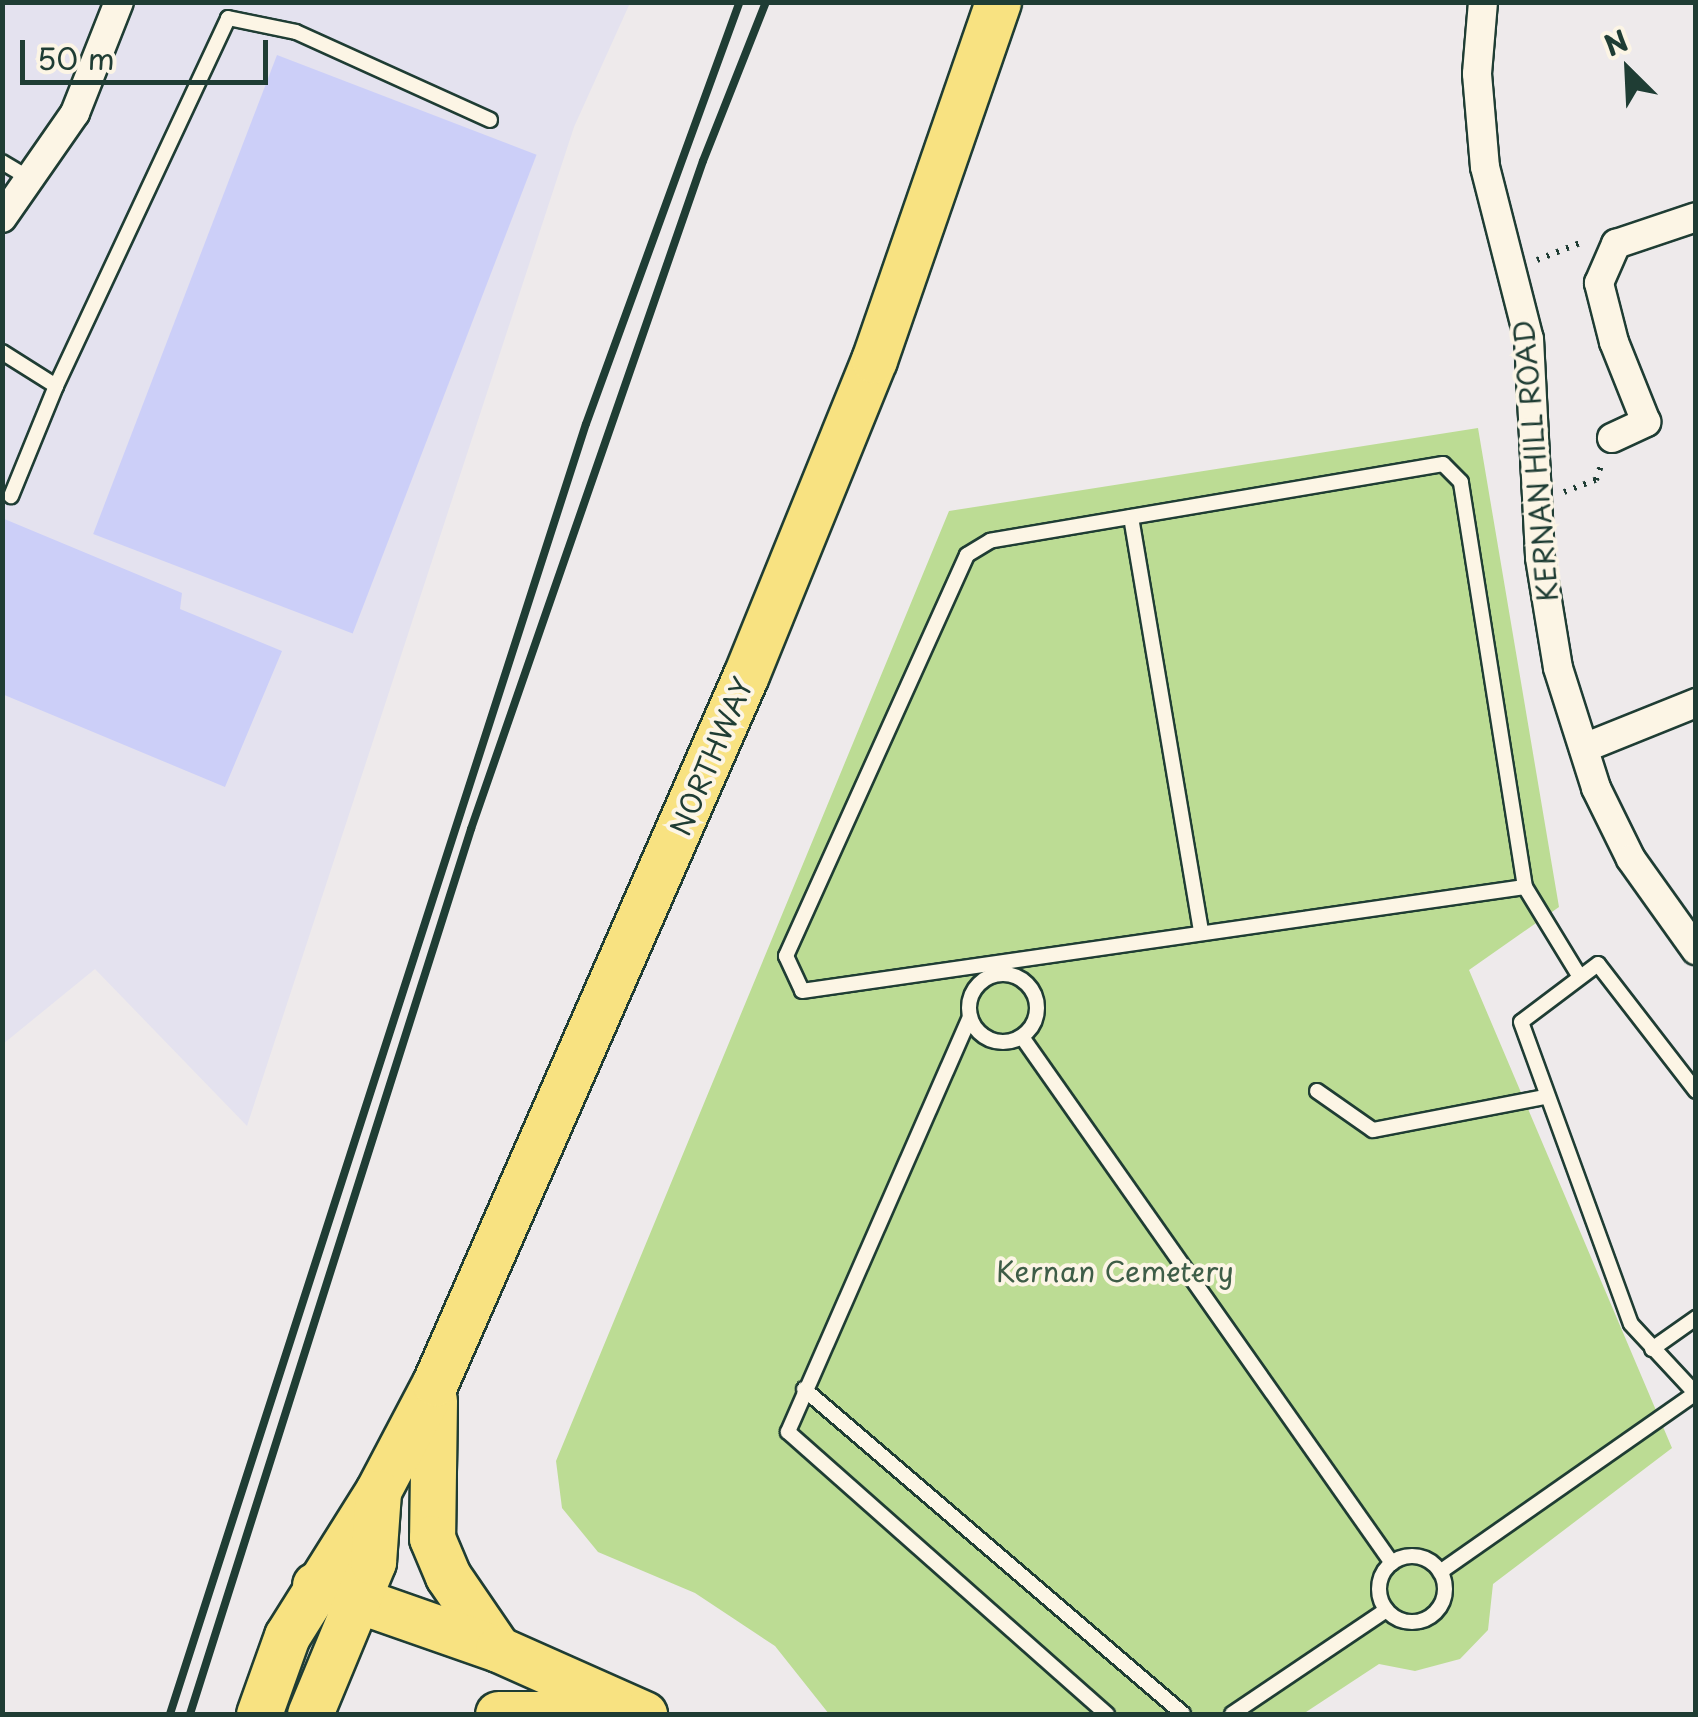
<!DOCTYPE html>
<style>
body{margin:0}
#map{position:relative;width:1698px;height:1717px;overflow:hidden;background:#eeeaeb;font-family:"Playpen Sans",sans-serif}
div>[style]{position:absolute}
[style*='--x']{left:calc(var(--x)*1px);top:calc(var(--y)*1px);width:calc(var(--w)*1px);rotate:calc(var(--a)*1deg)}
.built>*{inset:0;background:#e4e2ef}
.green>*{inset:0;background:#bcdc94}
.building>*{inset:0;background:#cccff8;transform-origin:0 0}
.path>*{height:6px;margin-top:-3px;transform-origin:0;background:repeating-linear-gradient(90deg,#1f3d34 0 2.5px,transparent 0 10.5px)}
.roads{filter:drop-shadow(2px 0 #1f3d34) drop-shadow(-2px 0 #1f3d34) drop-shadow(0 2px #1f3d34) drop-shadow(0 -2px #1f3d34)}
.service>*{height:14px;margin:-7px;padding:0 7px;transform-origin:7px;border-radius:7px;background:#fcf5e5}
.service>.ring{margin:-7px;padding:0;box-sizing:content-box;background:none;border:14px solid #fcf5e5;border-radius:50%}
.minor>*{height:28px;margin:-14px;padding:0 14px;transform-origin:14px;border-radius:14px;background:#fcf5e5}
.trunk>*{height:45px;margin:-22.5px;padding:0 22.5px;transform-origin:22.5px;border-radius:22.5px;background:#f8e281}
.rail>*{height:8px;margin:-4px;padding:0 4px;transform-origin:4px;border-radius:4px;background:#1f3d34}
span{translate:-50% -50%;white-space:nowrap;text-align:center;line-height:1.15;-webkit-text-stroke:8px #fcf5e5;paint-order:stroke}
.street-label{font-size:28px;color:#1f3d34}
.park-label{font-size:28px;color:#3e5d47}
.frame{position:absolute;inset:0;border:5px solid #1f3d34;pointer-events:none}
.north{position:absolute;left:1578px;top:20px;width:100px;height:100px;-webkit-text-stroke:8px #fcf5e5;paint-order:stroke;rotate:336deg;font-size:28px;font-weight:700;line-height:40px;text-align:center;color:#1f3d34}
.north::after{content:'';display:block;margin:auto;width:35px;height:45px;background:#1f3d34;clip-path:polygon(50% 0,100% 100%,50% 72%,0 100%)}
.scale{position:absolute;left:20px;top:40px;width:248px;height:45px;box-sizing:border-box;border:5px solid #1f3d34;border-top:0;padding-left:12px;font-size:30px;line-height:35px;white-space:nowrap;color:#1f3d34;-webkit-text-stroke:8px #fcf5e5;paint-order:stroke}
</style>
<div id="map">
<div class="built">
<i style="clip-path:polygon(3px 3px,630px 3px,574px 127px,247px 1126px,95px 969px,3px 1044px)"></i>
</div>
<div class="green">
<i style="clip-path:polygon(1478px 428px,1559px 907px,1469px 970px,1672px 1448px,1493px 1584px,1488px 1630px,1460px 1659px,1415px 1671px,1379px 1664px,1303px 1714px,829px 1714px,775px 1646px,695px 1593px,598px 1552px,562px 1508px,556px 1461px,949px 511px)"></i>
</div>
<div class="building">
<i style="left:277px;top:55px;width:278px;height:513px;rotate:21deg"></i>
<i style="clip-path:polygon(2px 518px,182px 593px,180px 609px,282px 651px,225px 787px,2px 694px)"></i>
</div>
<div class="path">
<i style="--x:1537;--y:260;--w:52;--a:-21.6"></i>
<i style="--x:1564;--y:492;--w:34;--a:-21"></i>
<i style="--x:1596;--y:480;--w:18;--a:-71"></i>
</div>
<div class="roads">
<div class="service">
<i style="--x:2;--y:162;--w:33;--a:31"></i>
<i style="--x:2;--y:352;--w:64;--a:32.2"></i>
<i style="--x:56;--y:386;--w:119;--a:112.2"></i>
<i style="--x:56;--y:386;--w:406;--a:-64.9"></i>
<i style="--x:228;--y:18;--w:69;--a:11.6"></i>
<i style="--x:296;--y:32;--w:213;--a:24.4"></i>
<i style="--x:1131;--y:517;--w:421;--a:80.4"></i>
<i style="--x:1525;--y:887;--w:410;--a:-99"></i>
<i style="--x:1461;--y:482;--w:25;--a:-135"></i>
<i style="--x:1443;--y:464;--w:459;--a:170.4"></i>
<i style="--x:990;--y:541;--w:27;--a:149"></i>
<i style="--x:967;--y:555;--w:440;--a:114.3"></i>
<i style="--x:786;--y:956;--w:38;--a:65"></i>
<i style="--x:802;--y:991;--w:730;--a:-8.19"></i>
<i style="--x:1525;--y:887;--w:105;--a:58.6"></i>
<i class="ring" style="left:969px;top:974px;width:54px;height:54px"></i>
<i style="--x:970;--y:1017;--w:453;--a:113.7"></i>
<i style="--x:788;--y:1432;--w:426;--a:41.5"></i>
<i style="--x:1022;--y:1037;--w:643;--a:54.88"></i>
<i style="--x:1317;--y:1091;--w:68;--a:34.9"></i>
<i style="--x:1373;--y:1130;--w:175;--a:-10.9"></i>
<i style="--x:1696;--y:1091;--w:160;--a:-127.7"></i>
<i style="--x:1598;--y:964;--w:96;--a:143"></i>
<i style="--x:1521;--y:1022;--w:321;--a:70"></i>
<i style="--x:1631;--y:1324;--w:96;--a:47.1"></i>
<i style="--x:1652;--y:1349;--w:54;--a:-35.2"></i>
<i style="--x:804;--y:1389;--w:499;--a:40.6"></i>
<i class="ring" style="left:1379px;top:1556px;width:52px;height:52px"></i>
<i style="--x:1440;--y:1572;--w:307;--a:-35"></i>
<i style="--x:1232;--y:1714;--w:186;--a:-34"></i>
</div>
<div class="minor">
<i style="--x:1483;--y:2;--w:72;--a:94.8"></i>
<i style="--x:1477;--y:74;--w:93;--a:85.1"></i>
<i style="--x:1485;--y:167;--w:178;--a:75.7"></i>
<i style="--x:1529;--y:339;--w:219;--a:87.1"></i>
<i style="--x:1540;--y:558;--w:111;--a:80.7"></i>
<i style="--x:1558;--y:668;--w:126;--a:72.4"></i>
<i style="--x:1596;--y:788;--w:79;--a:63.8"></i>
<i style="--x:1631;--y:859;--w:112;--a:54.5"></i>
<i style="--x:2;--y:218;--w:128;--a:-55.2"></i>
<i style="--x:75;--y:113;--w:119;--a:-68.4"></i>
<i style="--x:1612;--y:438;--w:38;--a:-25"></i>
<i style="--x:1646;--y:422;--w:86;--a:-111.8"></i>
<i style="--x:1614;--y:342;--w:61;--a:-104.3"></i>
<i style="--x:1599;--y:283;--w:43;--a:-66.4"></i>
<i style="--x:1616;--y:244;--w:84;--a:-18.6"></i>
<i style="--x:1584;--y:748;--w:121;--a:-21.9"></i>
</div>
<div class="trunk">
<i style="--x:434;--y:1400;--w:138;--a:90.8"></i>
<i style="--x:432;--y:1538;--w:41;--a:67.2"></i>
<i style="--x:448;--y:1576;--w:88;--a:55.6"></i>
<i style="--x:315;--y:1585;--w:194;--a:19.3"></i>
<i style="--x:498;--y:1649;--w:160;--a:24"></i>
<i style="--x:259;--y:1714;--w:83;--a:-70.3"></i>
<i style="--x:287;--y:1636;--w:171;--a:-57.9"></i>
<i style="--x:378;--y:1491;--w:122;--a:-62.2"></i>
<i style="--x:435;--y:1383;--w:773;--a:-66.29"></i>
<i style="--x:746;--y:675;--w:340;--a:-67.9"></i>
<i style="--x:874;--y:360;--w:379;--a:-70.9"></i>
<i style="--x:310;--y:1714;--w:165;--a:-67.5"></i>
<i style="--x:373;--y:1562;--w:69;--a:-85.9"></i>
<i style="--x:498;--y:1714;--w:121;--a:0"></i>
</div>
</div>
<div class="rail">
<i style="--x:170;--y:1714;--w:1355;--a:-72.13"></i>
<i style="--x:586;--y:424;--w:449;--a:-70"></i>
<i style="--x:190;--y:1714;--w:929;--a:-72.38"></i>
<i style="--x:471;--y:829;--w:707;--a:-70.85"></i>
<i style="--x:703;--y:161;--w:171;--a:-68.4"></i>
</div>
<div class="street-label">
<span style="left:1535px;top:461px;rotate:-95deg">KERNAN HILL ROAD</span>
<span style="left:711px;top:756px;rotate:-67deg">NORTHWAY</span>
</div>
<div class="park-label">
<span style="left:1115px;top:1271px">Kernan Cemetery</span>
</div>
<div class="frame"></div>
<div class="north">N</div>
<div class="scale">50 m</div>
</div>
